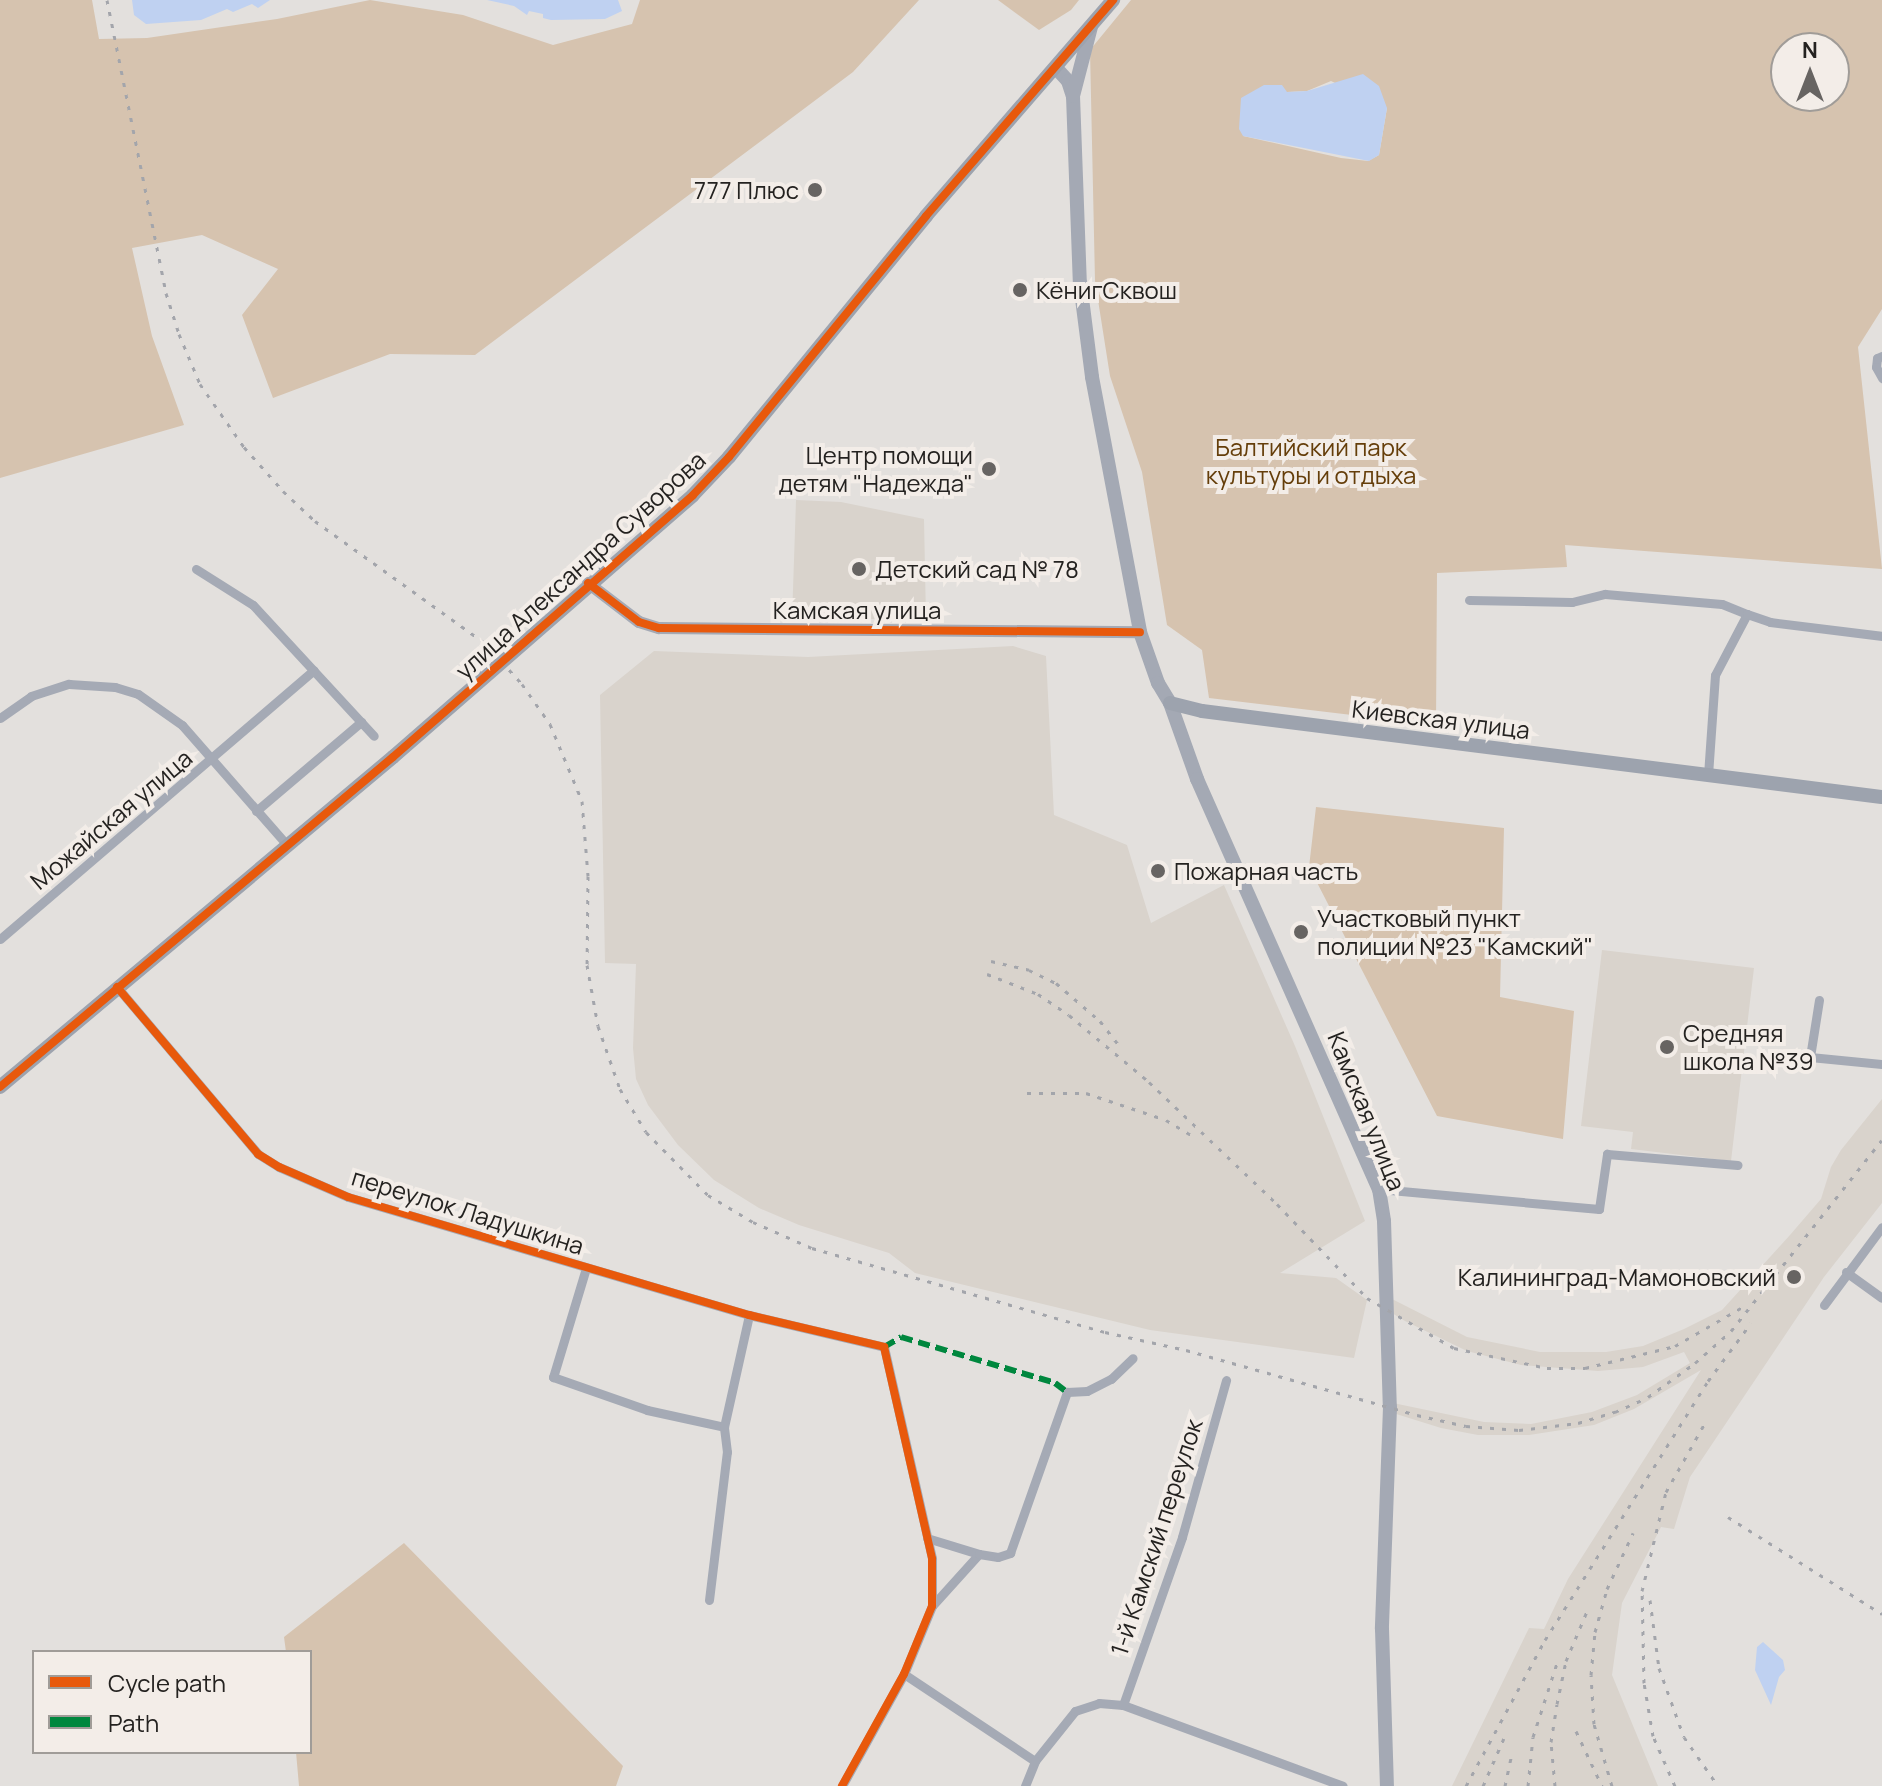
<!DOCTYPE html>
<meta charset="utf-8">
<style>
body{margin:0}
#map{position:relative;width:1882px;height:1786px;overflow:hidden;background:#e3e0dd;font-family:Manrope,sans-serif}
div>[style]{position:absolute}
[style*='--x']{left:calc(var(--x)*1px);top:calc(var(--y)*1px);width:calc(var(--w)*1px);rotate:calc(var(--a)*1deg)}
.built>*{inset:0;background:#d9d3cc}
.green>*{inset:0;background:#d6c3af}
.water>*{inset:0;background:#bfd1f1}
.minor>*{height:9px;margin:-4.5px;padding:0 4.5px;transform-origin:4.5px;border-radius:4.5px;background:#a5aab5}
.tertiary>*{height:12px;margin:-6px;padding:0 6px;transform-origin:6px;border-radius:6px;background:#a5aab5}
.secondary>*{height:14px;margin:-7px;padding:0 7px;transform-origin:7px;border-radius:7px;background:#a4a9b4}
.primary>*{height:14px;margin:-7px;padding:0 7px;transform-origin:7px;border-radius:7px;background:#9da3ae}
.rail>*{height:3px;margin-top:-1.5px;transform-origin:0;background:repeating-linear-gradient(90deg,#a3a5ab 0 4px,transparent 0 12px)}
.quiet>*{height:6px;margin-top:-3px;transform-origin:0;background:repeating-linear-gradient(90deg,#00873e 0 12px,transparent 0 18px)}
.cycleway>*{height:8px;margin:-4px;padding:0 4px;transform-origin:4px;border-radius:4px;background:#e8590c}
.dots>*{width:22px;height:22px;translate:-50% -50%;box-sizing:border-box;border:4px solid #f3ede8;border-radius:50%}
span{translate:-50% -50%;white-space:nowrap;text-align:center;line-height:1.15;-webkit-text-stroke:8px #f3ede8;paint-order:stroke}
.poi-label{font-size:24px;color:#242220}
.right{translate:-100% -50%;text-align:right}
.left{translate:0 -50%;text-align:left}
.park-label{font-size:24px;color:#653e0a}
.street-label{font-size:24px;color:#242220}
.legend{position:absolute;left:32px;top:1650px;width:280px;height:104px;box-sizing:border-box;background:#f3ede8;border:2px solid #a09c98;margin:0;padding:10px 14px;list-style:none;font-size:24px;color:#242220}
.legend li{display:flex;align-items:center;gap:16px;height:40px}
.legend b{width:40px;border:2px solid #a09c98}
.north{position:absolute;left:1770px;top:32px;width:80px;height:80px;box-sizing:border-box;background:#f3ede8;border:2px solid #a09c98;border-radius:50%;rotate:0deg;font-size:22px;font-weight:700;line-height:32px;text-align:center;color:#242220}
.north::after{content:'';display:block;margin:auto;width:28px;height:36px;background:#676462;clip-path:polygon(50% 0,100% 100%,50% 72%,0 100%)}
</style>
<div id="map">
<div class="built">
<i style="clip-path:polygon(796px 500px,841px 502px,924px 519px,926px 619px,792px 619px)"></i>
<i style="clip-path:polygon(1013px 646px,1046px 656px,1054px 815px,1127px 845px,1151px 923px,1224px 885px,1295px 1046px,1365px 1221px,1280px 1273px,1336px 1278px,1367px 1300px,1354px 1358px,1150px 1330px,915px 1273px,889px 1253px,799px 1225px,759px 1208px,714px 1180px,678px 1145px,648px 1105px,636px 1079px,633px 1048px,636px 964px,605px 963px,600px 695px,654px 651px,808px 657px)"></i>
<i style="clip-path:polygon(1602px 950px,1754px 968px,1731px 1161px,1631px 1149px,1633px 1132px,1581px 1126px)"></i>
<i style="clip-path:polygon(1882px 1099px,1882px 1203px,1824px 1277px,1690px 1477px,1674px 1529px,1661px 1527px,1622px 1603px,1612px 1675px,1658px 1786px,1452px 1786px,1529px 1628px,1544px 1629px,1568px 1579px,1701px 1370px,1634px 1409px,1594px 1425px,1529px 1435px,1478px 1435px,1441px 1428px,1393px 1413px,1393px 1403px,1484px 1422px,1531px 1424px,1592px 1412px,1637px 1395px,1690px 1363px,1684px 1352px,1643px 1367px,1598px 1371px,1521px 1365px,1467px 1351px,1405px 1321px,1392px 1313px,1392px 1299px,1467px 1337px,1540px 1352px,1606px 1352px,1643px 1346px,1684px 1329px,1722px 1310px,1790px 1235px,1821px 1199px,1831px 1167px,1841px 1150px)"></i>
</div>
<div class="green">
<i style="clip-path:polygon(0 0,92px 0,99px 39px,147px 38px,277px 19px,370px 0,463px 15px,553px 45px,632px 24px,640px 0,919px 0,853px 72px,475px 355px,390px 354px,273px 398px,242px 315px,278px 269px,202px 235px,132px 248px,152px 336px,184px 425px,0 478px)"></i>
<i style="clip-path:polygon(998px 0,1079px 0,1071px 10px,1039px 30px)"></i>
<i style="clip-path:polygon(evenodd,1131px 0,1882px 0,1882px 309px,1858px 347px,1882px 569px,1565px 545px,1567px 567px,1437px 573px,1436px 725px,1209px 698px,1202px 650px,1167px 625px,1142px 472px,1110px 376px,1095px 281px,1090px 50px,1131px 0,1786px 48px,1834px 48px,1834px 96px,1786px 96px,1786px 48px,1131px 0,1331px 81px,1387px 108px,1379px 155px,1368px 161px,1341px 158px,1243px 136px,1287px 92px,1307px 91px,1331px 81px)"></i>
<i style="clip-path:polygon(1316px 807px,1504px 828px,1500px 997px,1574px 1011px,1563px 1139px,1437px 1116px,1309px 867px)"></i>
<i style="clip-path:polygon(404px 1543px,623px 1766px,616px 1786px,299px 1786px,296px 1752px,310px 1752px,310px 1652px,286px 1652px,284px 1637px)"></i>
</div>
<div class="water">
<i style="clip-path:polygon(132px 0,270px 0,258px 8px,252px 4px,233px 12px,227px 9px,201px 20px,146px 24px,134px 15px)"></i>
<i style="clip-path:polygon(487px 0,618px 0,622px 11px,605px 19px,551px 20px,543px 18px,543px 14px,529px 11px,527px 15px,514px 6px)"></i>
<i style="clip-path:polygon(1363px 74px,1379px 86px,1387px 108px,1379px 155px,1369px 161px,1243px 136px,1239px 129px,1241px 98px,1264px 85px,1282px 85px,1287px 92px,1307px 91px)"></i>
<i style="clip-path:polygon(1763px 1642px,1783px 1660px,1785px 1670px,1779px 1677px,1771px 1705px,1755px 1670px,1757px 1647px)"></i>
</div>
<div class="minor">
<i style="--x:1882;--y:356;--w:5;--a:158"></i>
<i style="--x:1877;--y:358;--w:9;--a:96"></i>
<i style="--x:1876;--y:367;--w:13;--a:61"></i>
<i style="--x:196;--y:569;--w:67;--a:32.3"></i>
<i style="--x:253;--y:605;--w:178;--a:47.3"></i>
<i style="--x:1469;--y:600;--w:103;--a:1.1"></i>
<i style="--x:1572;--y:602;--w:34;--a:-14"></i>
<i style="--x:1605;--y:594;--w:117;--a:4.9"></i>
<i style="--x:1722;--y:604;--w:27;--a:22"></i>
<i style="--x:0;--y:718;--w:38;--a:-35"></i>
<i style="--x:31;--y:696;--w:40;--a:-18"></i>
<i style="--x:69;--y:684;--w:46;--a:3.7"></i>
<i style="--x:115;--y:687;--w:24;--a:17"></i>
<i style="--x:138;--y:694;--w:54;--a:35.2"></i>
<i style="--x:182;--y:725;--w:158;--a:48.8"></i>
<i style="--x:1708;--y:775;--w:100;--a:-86"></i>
<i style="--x:1715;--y:675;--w:69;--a:-62.3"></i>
<i style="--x:1747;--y:614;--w:24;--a:19"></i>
<i style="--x:1770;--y:622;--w:113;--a:7.1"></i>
<i style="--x:256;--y:811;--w:138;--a:-40.3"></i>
<i style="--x:0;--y:939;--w:413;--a:-40.6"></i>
<i style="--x:117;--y:987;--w:219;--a:49.8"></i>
<i style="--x:258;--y:1154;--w:25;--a:32"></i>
<i style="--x:279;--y:1167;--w:75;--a:23.5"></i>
<i style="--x:348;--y:1197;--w:418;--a:16.4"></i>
<i style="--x:749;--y:1315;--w:139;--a:13.3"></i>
<i style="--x:884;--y:1347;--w:217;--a:77.2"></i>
<i style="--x:932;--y:1559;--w:47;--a:90"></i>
<i style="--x:932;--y:1606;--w:74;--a:112.4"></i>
<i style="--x:904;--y:1674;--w:128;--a:119"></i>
<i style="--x:1819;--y:1000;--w:58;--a:99"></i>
<i style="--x:1810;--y:1057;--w:72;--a:5.6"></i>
<i style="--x:1379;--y:1189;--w:221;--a:5.2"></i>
<i style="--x:1599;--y:1209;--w:56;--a:-81.7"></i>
<i style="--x:1607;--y:1154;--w:131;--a:4.8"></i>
<i style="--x:586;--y:1268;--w:114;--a:106.8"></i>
<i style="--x:553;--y:1377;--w:100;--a:19.3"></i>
<i style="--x:647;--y:1410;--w:79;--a:12.4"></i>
<i style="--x:1846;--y:1272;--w:44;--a:35.8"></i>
<i style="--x:1824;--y:1305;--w:97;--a:-53.4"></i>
<i style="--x:927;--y:1538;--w:54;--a:17.1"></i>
<i style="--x:709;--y:1600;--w:149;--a:-83.1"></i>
<i style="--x:727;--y:1452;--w:25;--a:-97"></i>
<i style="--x:724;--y:1427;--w:115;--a:-77.4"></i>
<i style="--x:932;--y:1606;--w:70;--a:-47.9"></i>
<i style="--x:979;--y:1554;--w:19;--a:9"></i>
<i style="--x:998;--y:1557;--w:13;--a:-18"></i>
<i style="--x:1010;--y:1553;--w:171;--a:-70.5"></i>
<i style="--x:1067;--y:1392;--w:20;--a:-3"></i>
<i style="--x:1087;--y:1391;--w:27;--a:-27"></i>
<i style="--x:1111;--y:1379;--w:30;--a:-44"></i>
<i style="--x:904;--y:1674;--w:157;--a:33.6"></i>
<i style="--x:1035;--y:1761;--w:64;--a:-51.3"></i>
<i style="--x:1075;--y:1711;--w:25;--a:-18"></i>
<i style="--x:1099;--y:1703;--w:24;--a:5"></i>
<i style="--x:1123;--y:1705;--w:234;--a:20.2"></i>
<i style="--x:1123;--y:1705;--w:178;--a:-70.6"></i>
<i style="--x:1182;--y:1537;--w:163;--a:-74.3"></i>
<i style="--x:1025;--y:1786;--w:27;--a:-68"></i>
</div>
<div class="tertiary">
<i style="--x:588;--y:583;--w:64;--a:37.4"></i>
<i style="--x:639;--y:622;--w:21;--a:17"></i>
<i style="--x:659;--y:628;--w:481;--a:0.5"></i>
</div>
<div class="secondary">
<i style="--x:1056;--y:68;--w:18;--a:47"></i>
<i style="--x:1068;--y:81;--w:16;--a:72"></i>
<i style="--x:1073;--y:96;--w:187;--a:87.9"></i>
<i style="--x:1080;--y:283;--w:95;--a:82.7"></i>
<i style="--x:1092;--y:377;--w:259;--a:79.3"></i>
<i style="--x:1140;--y:632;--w:54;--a:70.6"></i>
<i style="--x:1158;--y:683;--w:23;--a:59"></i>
<i style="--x:1170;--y:703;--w:81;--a:70.4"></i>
<i style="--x:1197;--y:779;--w:449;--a:66.1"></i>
<i style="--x:1379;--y:1189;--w:32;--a:81"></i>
<i style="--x:1384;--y:1221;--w:186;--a:88.2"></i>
<i style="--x:1390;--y:1407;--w:222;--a:92.1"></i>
<i style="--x:1382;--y:1629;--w:157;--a:88.2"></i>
<i style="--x:1073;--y:96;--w:71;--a:-75.4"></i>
</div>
<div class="primary">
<i style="--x:1170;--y:703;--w:33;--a:14"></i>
<i style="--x:1202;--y:711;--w:685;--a:7.21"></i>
<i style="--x:0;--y:1087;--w:513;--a:-40.02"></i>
<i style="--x:393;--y:757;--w:398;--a:-41.1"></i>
<i style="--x:693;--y:495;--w:52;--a:-46.5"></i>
<i style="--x:729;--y:457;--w:311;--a:-50.7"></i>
<i style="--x:926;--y:216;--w:286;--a:-49.1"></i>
</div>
<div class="rail">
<i style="--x:107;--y:0;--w:299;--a:78.6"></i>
<i style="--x:166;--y:293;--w:43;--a:72.4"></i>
<i style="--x:179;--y:334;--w:54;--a:67.2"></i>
<i style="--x:200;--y:384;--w:77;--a:55.1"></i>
<i style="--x:244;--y:447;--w:59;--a:48.4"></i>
<i style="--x:283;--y:491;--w:44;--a:43.2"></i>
<i style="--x:315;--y:521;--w:209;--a:35.7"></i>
<i style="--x:485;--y:643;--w:55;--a:47.9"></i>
<i style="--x:522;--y:684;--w:49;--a:55"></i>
<i style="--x:550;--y:724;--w:83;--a:67.4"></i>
<i style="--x:582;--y:801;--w:75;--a:85.4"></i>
<i style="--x:588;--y:876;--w:89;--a:90.6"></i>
<i style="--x:587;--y:965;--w:62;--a:79.8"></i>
<i style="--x:598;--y:1026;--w:67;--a:70.8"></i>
<i style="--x:620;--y:1089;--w:50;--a:58.8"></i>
<i style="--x:646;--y:1132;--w:88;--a:45.5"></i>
<i style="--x:708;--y:1195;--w:52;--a:31"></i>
<i style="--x:753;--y:1222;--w:64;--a:23.8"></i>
<i style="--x:812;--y:1248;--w:305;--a:16"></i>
<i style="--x:1105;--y:1332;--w:83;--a:12.5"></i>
<i style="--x:1186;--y:1350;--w:240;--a:15.7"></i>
<i style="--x:1417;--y:1415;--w:50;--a:12.7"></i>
<i style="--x:1466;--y:1426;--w:53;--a:4.3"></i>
<i style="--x:1519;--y:1430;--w:59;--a:-6.8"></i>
<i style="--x:1578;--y:1423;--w:39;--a:-17"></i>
<i style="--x:1615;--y:1412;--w:36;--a:-24"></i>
<i style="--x:1648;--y:1397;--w:58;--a:-35.9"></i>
<i style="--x:1695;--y:1363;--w:48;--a:-41.6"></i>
<i style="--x:1731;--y:1331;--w:243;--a:-51.7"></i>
<i style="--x:991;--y:961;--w:39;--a:13"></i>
<i style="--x:1029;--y:970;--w:30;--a:26"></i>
<i style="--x:1056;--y:983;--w:58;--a:40.8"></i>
<i style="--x:1100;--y:1021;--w:34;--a:52"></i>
<i style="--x:987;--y:974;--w:55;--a:21.4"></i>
<i style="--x:1038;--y:994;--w:37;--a:34"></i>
<i style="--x:1069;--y:1015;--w:104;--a:39.9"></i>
<i style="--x:1149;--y:1082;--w:177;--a:43.6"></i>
<i style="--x:1277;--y:1204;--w:130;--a:46.2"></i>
<i style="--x:1367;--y:1298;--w:100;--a:29.9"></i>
<i style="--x:1454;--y:1348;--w:95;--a:12.1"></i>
<i style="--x:1547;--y:1368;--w:38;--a:0"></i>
<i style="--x:1585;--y:1368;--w:93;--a:-13.7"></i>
<i style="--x:1675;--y:1346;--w:82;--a:-30"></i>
<i style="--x:1027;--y:1093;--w:59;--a:0"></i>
<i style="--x:1086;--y:1093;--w:84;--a:18.6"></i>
<i style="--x:1166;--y:1120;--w:35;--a:31"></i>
<i style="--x:1728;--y:1517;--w:182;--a:32.2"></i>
<i style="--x:1650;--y:1600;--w:69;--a:82.5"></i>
<i style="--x:1659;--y:1668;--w:73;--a:70.1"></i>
<i style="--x:1684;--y:1737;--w:60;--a:55.2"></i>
<i style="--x:1576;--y:1731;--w:61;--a:64.7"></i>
<i style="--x:1466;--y:1786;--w:166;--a:-61.6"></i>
<i style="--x:1545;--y:1640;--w:306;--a:-57.8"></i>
<i style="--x:1708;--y:1381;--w:72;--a:-53.4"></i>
<i style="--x:1483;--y:1786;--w:52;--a:-66.4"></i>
<i style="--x:1505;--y:1786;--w:33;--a:-78"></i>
<i style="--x:1528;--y:1786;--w:49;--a:-84.2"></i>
<i style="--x:1533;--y:1737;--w:78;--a:-72"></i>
<i style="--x:1555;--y:1786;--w:44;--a:-95.2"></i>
<i style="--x:1551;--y:1742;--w:38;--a:-81"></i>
<i style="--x:1557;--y:1704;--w:44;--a:-78.2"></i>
<i style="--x:1566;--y:1661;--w:56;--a:-67.1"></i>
<i style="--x:1612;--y:1786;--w:65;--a:-106.2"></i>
<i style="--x:1594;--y:1724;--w:49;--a:-93.5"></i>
<i style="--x:1591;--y:1675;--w:43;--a:-84.7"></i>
<i style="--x:1595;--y:1632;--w:45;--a:-74.4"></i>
<i style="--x:1607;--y:1589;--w:62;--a:-65.1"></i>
<i style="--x:1675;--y:1786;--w:55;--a:-113.7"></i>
<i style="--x:1653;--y:1736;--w:54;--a:-99.6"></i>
<i style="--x:1644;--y:1683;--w:92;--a:-91.2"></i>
<i style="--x:1642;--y:1591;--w:102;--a:-76.4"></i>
<i style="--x:1666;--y:1492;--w:81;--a:-60.6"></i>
</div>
<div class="quiet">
<i style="--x:884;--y:1347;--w:20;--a:-30"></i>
<i style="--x:901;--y:1337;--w:161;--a:16.6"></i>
<i style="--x:1055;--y:1383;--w:15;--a:37"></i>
</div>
<div class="cycleway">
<i style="--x:588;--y:583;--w:64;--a:37.4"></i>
<i style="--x:639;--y:622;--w:21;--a:17"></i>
<i style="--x:659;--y:628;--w:481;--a:0.5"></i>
<i style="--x:117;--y:987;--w:219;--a:49.8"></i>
<i style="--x:258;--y:1154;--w:25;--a:32"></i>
<i style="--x:279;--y:1167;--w:75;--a:23.5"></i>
<i style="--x:348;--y:1197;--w:418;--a:16.4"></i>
<i style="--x:749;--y:1315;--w:139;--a:13.3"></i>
<i style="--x:884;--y:1347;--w:217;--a:77.2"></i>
<i style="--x:932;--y:1559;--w:47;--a:90"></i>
<i style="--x:932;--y:1606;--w:74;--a:112.4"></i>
<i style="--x:904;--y:1674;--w:128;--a:119"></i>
<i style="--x:0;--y:1087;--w:513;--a:-40.02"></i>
<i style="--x:393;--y:757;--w:398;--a:-41.1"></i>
<i style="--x:693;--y:495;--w:52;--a:-46.5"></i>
<i style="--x:729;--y:457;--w:311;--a:-50.7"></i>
<i style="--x:926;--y:216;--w:286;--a:-49.1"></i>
</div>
<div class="dots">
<i style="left:815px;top:190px;background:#676462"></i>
<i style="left:1020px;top:290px;background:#676462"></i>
<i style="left:989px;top:469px;background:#676462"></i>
<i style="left:859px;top:569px;background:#676462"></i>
<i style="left:1158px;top:871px;background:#676462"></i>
<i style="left:1301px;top:932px;background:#676462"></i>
<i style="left:1667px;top:1047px;background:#676462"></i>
<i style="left:1794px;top:1277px;background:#676462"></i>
</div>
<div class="poi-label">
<span class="right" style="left:799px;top:190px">777 Плюс</span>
<span class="left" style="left:1036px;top:290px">КёнигСквош</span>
<span class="right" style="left:973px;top:469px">Центр помощи<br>детям "Надежда"</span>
<span class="left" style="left:875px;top:569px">Детский сад № 78</span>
<span class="left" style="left:1174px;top:871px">Пожарная часть</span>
<span class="left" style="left:1317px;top:932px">Участковый пункт<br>полиции №23 "Камский"</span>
<span class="left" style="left:1683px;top:1047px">Средняя<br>школа №39</span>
<span class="right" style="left:1776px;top:1277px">Калининград-Мамоновский</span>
</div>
<div class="park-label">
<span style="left:1311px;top:461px">Балтийский парк<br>культуры и отдыха</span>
</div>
<div class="street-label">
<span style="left:580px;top:565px;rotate:-42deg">улица Александра Суворова</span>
<span style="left:857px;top:610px">Камская улица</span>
<span style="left:1441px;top:719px;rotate:7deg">Киевская улица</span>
<span style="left:111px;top:819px;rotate:-40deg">Можайская улица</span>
<span style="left:1367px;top:1111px;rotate:68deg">Камская улица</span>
<span style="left:468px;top:1211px;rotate:17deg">переулок Ладушкина</span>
<span style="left:1156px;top:1537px;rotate:-72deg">1-й Камский переулок</span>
</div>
<ul class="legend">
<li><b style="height:10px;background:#e8590c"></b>Cycle path</li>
<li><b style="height:10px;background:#00873e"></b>Path</li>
</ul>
<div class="north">N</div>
</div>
